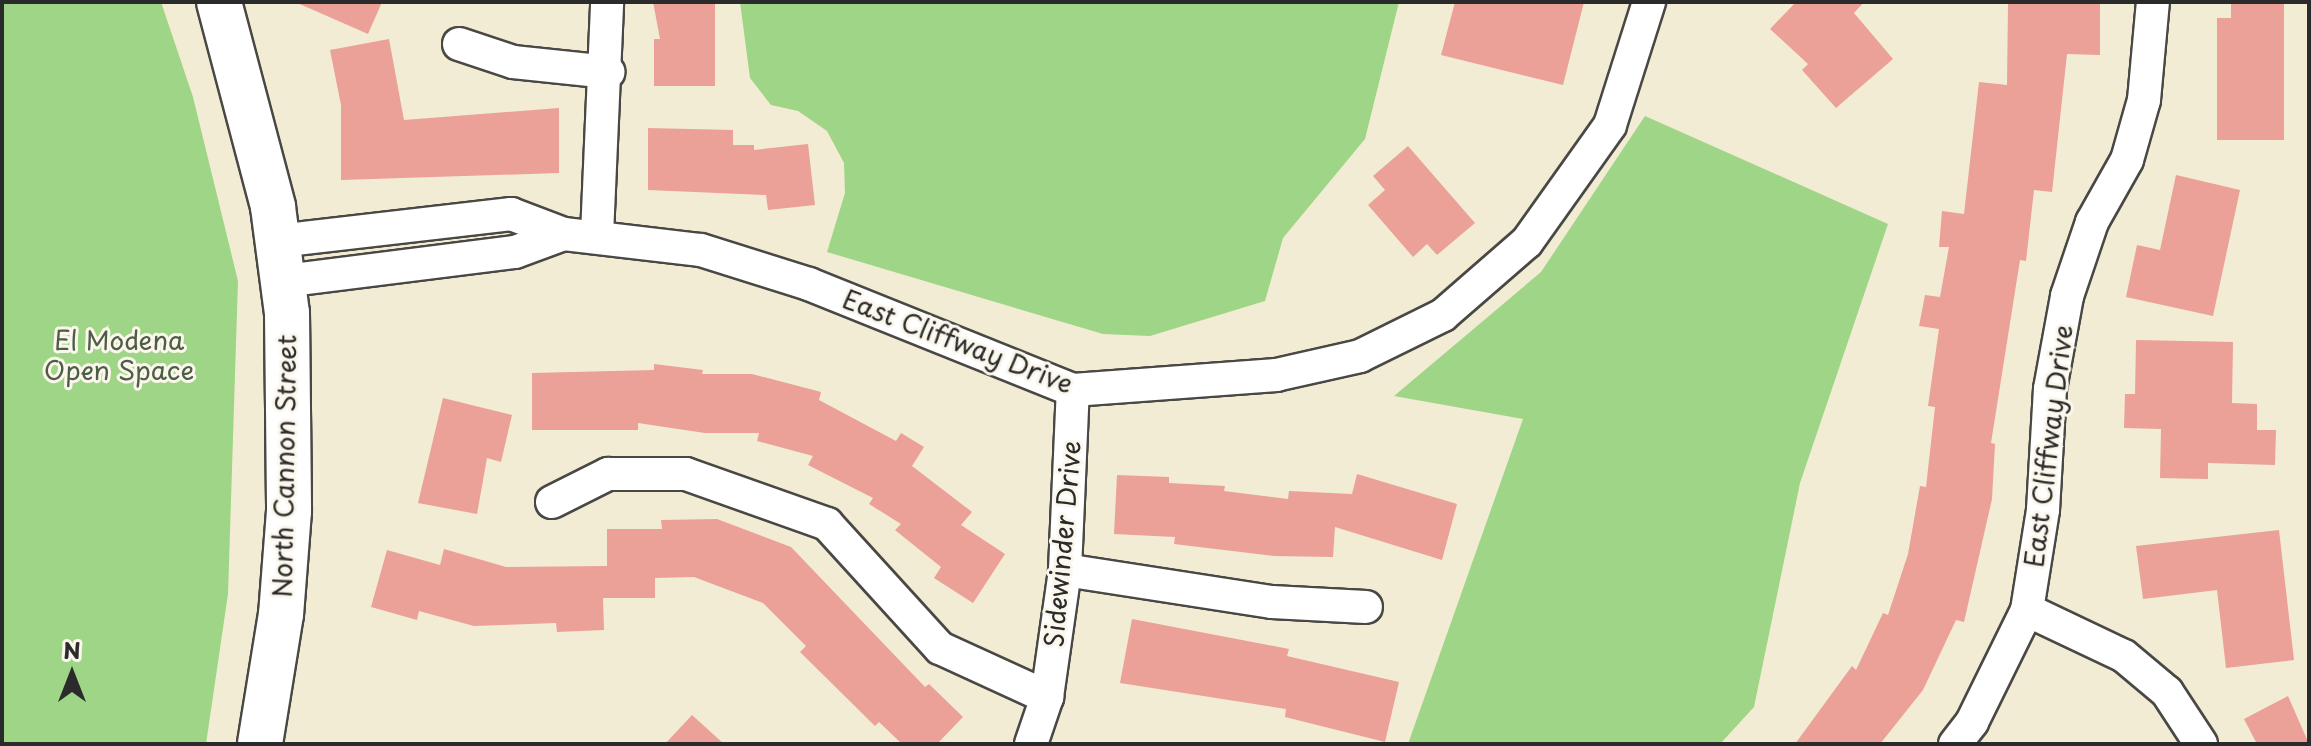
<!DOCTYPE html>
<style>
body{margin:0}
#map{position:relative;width:2311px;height:746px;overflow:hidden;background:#f2ecd5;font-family:"Playpen Sans",sans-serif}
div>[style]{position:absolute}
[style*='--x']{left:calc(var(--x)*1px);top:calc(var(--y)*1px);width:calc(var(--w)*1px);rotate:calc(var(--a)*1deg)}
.green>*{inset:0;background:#9fd586}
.building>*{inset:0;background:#eba098}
.roads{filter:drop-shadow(2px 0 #494844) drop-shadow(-2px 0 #494844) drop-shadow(0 2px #494844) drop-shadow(0 -2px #494844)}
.minor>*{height:32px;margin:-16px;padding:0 16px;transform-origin:16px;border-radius:16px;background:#fff}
.secondary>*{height:44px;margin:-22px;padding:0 22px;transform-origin:22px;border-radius:22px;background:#fff}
span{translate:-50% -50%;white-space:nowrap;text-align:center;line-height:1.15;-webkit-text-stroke:6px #fbf7ec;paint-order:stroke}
.park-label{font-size:26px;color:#4e5e46}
.street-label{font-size:26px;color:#2b2b2b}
.frame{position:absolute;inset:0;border:4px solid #2b2b2b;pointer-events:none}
.north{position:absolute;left:32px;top:634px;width:80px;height:80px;-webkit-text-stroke:6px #fbf7ec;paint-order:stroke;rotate:0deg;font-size:22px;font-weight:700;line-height:32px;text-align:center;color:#2b2b2b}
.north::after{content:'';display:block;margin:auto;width:28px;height:36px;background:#2b2b2b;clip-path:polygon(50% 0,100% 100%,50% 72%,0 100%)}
</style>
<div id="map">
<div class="green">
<i style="clip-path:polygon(2px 2px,161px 2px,193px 97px,238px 281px,228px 594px,206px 744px,2px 744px)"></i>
<i style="clip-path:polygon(740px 2px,1399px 2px,1365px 139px,1283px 238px,1265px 301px,1150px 336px,1103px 334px,827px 252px,845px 193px,844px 163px,827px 131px,798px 111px,771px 105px,750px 78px)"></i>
<i style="clip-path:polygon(1645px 116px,1888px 224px,1800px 483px,1754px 707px,1720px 744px,1408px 744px,1523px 419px,1394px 396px,1541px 272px)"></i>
</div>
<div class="building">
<i style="clip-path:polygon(295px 2px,382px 2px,368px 34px)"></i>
<i style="clip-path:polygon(653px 2px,715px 2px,715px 86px,654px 86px,654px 39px,660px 39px)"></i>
<i style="clip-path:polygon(1455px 2px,1584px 2px,1563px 85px,1441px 55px)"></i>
<i style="clip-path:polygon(1796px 2px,1864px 2px,1854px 13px,1893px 59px,1836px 108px,1802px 70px,1808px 64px,1770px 29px)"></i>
<i style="clip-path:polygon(2231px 2px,2284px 2px,2284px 140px,2217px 140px,2217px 18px,2231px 18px)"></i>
<i style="clip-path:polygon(2008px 3px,2100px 4px,2100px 55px,2067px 54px,2052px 192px,2034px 190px,2026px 261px,2020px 260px,1991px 443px,1995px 444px,1992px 499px,1964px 622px,1956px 620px,1923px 690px,1880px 744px,1795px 744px,1852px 666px,1856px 670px,1883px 613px,1888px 615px,1908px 554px,1920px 486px,1926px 487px,1935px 407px,1928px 406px,1939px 329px,1919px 326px,1925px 295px,1940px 297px,1949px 247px,1939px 247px,1942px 211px,1964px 214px,1979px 82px,2007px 85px)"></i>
<i style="clip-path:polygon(389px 39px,404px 120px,559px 108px,559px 173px,341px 180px,341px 105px,330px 50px)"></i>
<i style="clip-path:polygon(648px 128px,733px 130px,733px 145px,754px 145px,754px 150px,808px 144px,815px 205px,768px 210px,766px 195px,648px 190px)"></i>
<i style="clip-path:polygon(1408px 146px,1475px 223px,1437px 255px,1427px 244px,1413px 257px,1368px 205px,1385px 190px,1373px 176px)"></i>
<i style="clip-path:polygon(2176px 175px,2240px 190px,2213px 316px,2126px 297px,2137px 245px,2160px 250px)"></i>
<i style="clip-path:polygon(2136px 340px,2233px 342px,2232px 403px,2257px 404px,2257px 430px,2276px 430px,2275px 465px,2208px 463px,2208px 479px,2160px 478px,2161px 429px,2124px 428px,2125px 394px,2135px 394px)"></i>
<i style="clip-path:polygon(654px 364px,703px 370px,702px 374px,752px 374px,821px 392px,819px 400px,896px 441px,901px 433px,924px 447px,912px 466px,972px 512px,961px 525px,1005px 554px,973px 603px,934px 578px,941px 567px,895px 530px,901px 524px,869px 504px,873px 498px,808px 465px,813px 456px,757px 441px,759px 433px,705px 433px,638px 423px,638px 430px,532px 430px,532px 373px,654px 370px)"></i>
<i style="clip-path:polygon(443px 398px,512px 415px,501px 462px,487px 458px,477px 514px,418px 503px)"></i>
<i style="clip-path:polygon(1357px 474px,1457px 504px,1442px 560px,1335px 527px,1333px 557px,1274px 556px,1174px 544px,1175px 537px,1114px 534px,1117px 475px,1169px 477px,1169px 483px,1225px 486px,1224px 491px,1288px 499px,1289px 491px,1352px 494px)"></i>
<i style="clip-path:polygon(717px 519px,791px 547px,925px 687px,929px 684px,963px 717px,937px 744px,902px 744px,879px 722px,875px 726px,800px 652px,806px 646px,763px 603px,694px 577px,655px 578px,655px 598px,603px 598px,604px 630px,557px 632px,556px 623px,474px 626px,419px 611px,417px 620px,371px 607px,387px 550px,440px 565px,444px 549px,506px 567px,607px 566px,607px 529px,662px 529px,661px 520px)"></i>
<i style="clip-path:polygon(2279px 530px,2294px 660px,2226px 668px,2217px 590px,2143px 599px,2136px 546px)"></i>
<i style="clip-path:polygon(1132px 619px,1289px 649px,1287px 656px,1399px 682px,1385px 742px,1285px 717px,1286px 709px,1120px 683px)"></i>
<i style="clip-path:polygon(2288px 696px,2309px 744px,2257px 744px,2244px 719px)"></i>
<i style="clip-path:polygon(692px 715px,724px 744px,665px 744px)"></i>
</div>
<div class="roads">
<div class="minor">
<i style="--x:459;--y:44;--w:57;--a:18.4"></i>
<i style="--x:513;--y:62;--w:96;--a:6"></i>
<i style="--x:597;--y:235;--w:233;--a:-87.5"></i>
<i style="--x:278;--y:241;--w:235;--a:-6.6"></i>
<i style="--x:511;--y:214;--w:57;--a:20.7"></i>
<i style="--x:564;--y:234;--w:138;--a:6.7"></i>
<i style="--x:701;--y:250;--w:113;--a:17.5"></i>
<i style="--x:809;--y:284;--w:284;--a:21.9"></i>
<i style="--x:1073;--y:390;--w:204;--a:-4.2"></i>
<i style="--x:1276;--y:375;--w:86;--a:-12.7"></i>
<i style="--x:1360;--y:356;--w:93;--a:-26.3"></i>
<i style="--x:1443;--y:315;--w:111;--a:-41"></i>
<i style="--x:1527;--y:242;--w:143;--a:-54.6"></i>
<i style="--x:1610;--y:125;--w:129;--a:-72.4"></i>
<i style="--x:284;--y:281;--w:233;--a:-7.2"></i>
<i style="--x:515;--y:252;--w:52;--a:-20.2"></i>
<i style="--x:552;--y:502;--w:63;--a:-26.6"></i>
<i style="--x:608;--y:474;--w:78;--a:0"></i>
<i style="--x:686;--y:474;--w:150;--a:19.5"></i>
<i style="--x:827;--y:524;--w:168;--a:47.7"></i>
<i style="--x:940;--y:648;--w:118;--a:24.6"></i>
<i style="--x:1065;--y:570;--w:209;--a:8.8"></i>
<i style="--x:1272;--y:602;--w:94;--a:3"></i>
<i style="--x:2027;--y:610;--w:107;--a:25.4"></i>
<i style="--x:2124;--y:656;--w:56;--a:39.9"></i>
<i style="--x:2167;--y:692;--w:62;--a:56.8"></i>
<i style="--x:1031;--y:744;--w:50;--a:-71.2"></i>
<i style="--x:1047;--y:697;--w:128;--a:-81.9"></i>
<i style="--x:1065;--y:570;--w:180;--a:-87.5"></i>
<i style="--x:1955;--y:744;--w:28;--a:-52"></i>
<i style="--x:1972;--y:722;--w:125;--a:-63.8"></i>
<i style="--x:2027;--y:610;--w:101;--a:-80.9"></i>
<i style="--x:2043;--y:510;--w:121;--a:-86.7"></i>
<i style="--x:2050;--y:389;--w:95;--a:-79.6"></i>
<i style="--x:2067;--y:296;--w:78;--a:-71.3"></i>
<i style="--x:2092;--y:222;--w:71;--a:-60.6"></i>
<i style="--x:2127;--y:160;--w:62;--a:-74.2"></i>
<i style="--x:2144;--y:100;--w:98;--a:-84.8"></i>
</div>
<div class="secondary">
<i style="--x:219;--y:2;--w:212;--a:75.2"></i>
<i style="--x:273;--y:207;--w:107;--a:82.5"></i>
<i style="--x:287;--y:313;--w:198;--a:89.4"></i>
<i style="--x:289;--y:511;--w:103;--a:94.4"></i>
<i style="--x:281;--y:614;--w:132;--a:99.2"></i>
</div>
</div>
<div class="park-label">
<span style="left:119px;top:355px">El Modena<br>Open Space</span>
</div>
<div class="street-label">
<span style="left:958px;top:341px;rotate:21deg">East Cliffway Drive</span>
<span style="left:2048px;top:446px;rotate:-83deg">East Cliffway Drive</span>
<span style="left:284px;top:466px;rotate:-89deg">North Cannon Street</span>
<span style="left:1062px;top:544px;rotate:-85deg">Sidewinder Drive</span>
</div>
<div class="frame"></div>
<div class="north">N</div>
</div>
